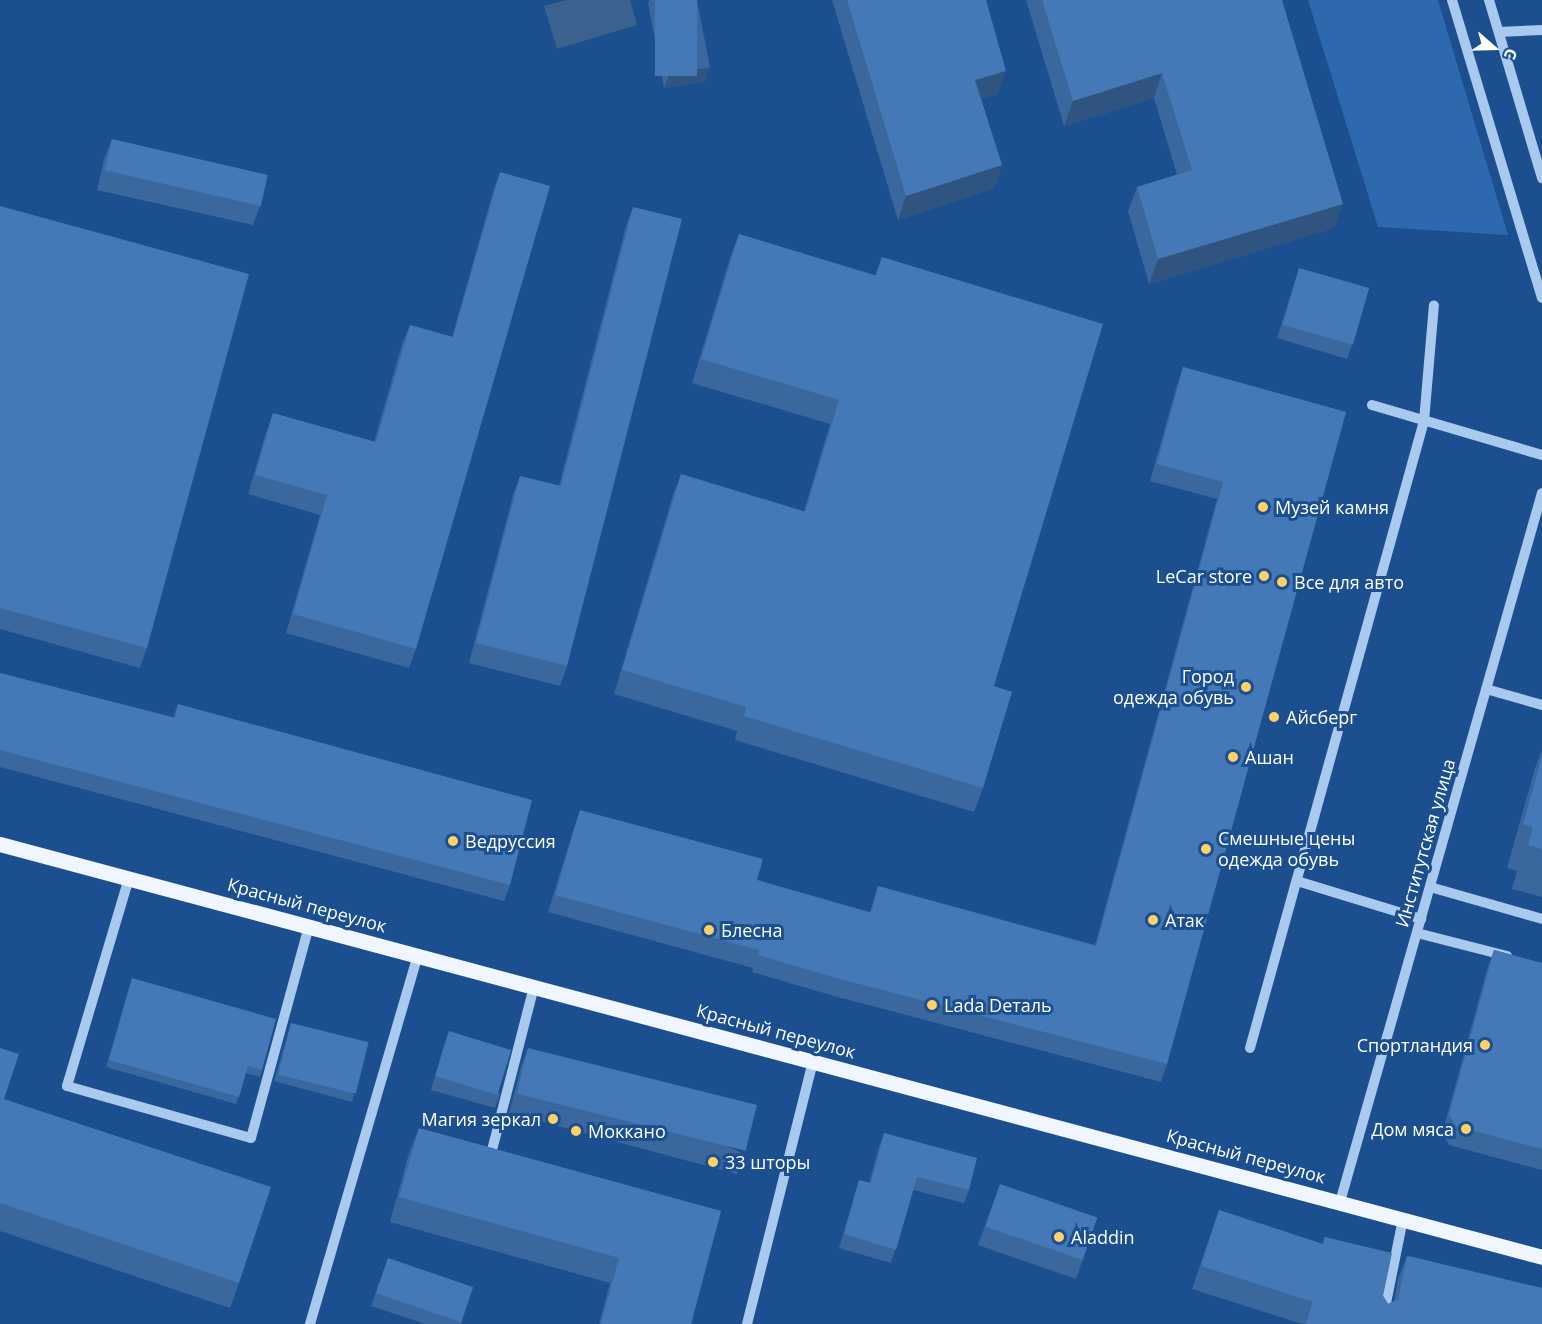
<!DOCTYPE html>
<meta charset="utf-8">
<style>
body{margin:0}
#map{position:relative;width:1542px;height:1324px;overflow:hidden;background:#1b4f8f;font-family:"Open Sans",sans-serif}
div>[style]{position:absolute}
[style*='--x']{left:calc(var(--x)*1px);top:calc(var(--y)*1px);width:calc(var(--w)*1px);rotate:calc(var(--a)*1deg)}
.green>*{inset:0;background:#2e69ad}
.water>*{inset:0;background:#3c6290}
.minor>*{height:10px;margin:-5px;padding:0 5px;transform-origin:5px;border-radius:5px;background:#a9c9ee}
.major>*{height:15px;margin:-7.5px;padding:0 7.5px;transform-origin:7.5px;border-radius:7.5px;background:#f0f6ff}
.wall>*{inset:0;background:#3a679d}
.shaded-wall>*{inset:0;background:#305480}
.building>*{inset:0;background:#4478b7;transform-origin:0 0}
.dots>*{width:16px;height:16px;translate:-50% -50%;box-sizing:border-box;border:3px solid #1b4f8f;border-radius:50%}
span{translate:-50% -50%;white-space:nowrap;text-align:center;line-height:1.15;-webkit-text-stroke:6px #1b4f8f;paint-order:stroke}
.poi-label{font-size:18px;color:#fff}
.left{translate:0 -50%;text-align:left}
.right{translate:-100% -50%;text-align:right}
.street-label{font-size:18px;color:#fff}
.north{position:absolute;left:1464px;top:18px;width:60px;height:60px;-webkit-text-stroke:4px #1b4f8f;paint-order:stroke;rotate:110deg;font-size:16px;font-weight:700;line-height:24px;text-align:center;color:#fff}
.north::after{content:'';display:block;margin:auto;width:21px;height:27px;background:#fff;clip-path:polygon(50% 0,100% 100%,50% 72%,0 100%)}
</style>
<div id="map">
<div class="green">
<i style="clip-path:polygon(1308px 0,1438px 0,1508px 235px,1378px 227px)"></i>
</div>
<div class="water">
<i style="clip-path:polygon(566px 0,630px 0,637px 25px,557px 49px,544px 6px)"></i>
</div>
<div class="minor">
<i style="--x:1452;--y:0;--w:311;--a:73.2"></i>
<i style="--x:1489;--y:0;--w:186;--a:73.4"></i>
<i style="--x:1499;--y:32;--w:43;--a:-2.7"></i>
<i style="--x:1372;--y:405;--w:177;--a:16.4"></i>
<i style="--x:1486;--y:689;--w:58;--a:15.9"></i>
<i style="--x:129;--y:878;--w:217;--a:106.6"></i>
<i style="--x:67;--y:1086;--w:191;--a:15.8"></i>
<i style="--x:251;--y:1138;--w:220;--a:-74.7"></i>
<i style="--x:1297;--y:881;--w:130;--a:17"></i>
<i style="--x:1430;--y:887;--w:116;--a:15.9"></i>
<i style="--x:1417;--y:933;--w:93;--a:14.3"></i>
<i style="--x:1250;--y:1048;--w:651;--a:-74.49"></i>
<i style="--x:1424;--y:421;--w:116;--a:-85.1"></i>
<i style="--x:491;--y:1154;--w:173;--a:-75.6"></i>
<i style="--x:1340;--y:1202;--w:737;--a:-74.1"></i>
<i style="--x:1384;--y:1313;--w:96;--a:-78.6"></i>
<i style="--x:310;--y:1324;--w:384;--a:-73.7"></i>
<i style="--x:747;--y:1324;--w:271;--a:-75.9"></i>
</div>
<div class="major">
<i style="--x:0;--y:844;--w:1596;--a:14.99"></i>
</div>
<div class="wall">
<i style="clip-path:polygon(649px 0,697px 0,710px 67px,705px 81px,664px 88px,648px 3px)"></i>
<i style="clip-path:polygon(832px 0,986px 0,998px 94px,981px 99px,1002px 165px,994px 188px,898px 220px)"></i>
<i style="clip-path:polygon(1026px 0,1282px 0,1334px 228px,1149px 284px,1128px 211px,1137px 187px,1177px 175px,1154px 98px,1064px 126px)"></i>
<i style="clip-path:polygon(112px 139px,260px 206px,253px 225px,97px 190px,104px 159px)"></i>
<i style="clip-path:polygon(500px 172px,416px 649px,409px 668px,286px 633px,320px 515px,248px 494px,266px 433px,273px 413px,374px 442px,402px 344px,410px 325px,452px 337px,493px 192px)"></i>
<i style="clip-path:polygon(0 206px,147px 648px,140px 668px,0 629px)"></i>
<i style="clip-path:polygon(633px 207px,567px 666px,560px 686px,469px 663px,513px 495px,520px 476px,559px 486px,626px 226px)"></i>
<i style="clip-path:polygon(739px 234px,875px 275px,882px 257px,994px 686px,983px 788px,974px 812px,735px 740px,737px 731px,614px 694px,672px 498px,681px 474px,804px 511px,830px 424px,692px 383px,730px 258px)"></i>
<i style="clip-path:polygon(1299px 268px,1352px 345px,1347px 359px,1277px 338px)"></i>
<i style="clip-path:polygon(1183px 367px,1346px 412px,1167px 1064px,1161px 1082px,834px 996px,752px 972px,753px 968px,548px 912px,574px 828px,580px 810px,757px 880px,870px 912px,878px 886px,1095px 945px,1217px 499px,1150px 481px,1177px 385px)"></i>
<i style="clip-path:polygon(0 673px,173px 717px,178px 704px,510px 885px,504px 901px,0 767px)"></i>
<i style="clip-path:polygon(1542px 751px,1542px 897px,1512px 889px,1517px 871px,1507px 868px,1535px 768px)"></i>
<i style="clip-path:polygon(1494px 950px,1542px 963px,1542px 1170px,1449px 1145px,1442px 1134px,1487px 970px)"></i>
<i style="clip-path:polygon(132px 978px,262px 1070px,260px 1077px,246px 1073px,236px 1104px,106px 1067px)"></i>
<i style="clip-path:polygon(291px 1023px,354px 1095px,352px 1102px,274px 1081px)"></i>
<i style="clip-path:polygon(449px 1031px,500px 1095px,495px 1108px,431px 1090px,444px 1045px)"></i>
<i style="clip-path:polygon(0 1048px,4px 1099px,239px 1283px,230px 1308px,0 1231px)"></i>
<i style="clip-path:polygon(528px 1048px,744px 1154px,737px 1174px,509px 1113px,521px 1067px)"></i>
<i style="clip-path:polygon(419px 1128px,721px 1211px,691px 1324px,599px 1324px,610px 1283px,390px 1222px,409px 1153px)"></i>
<i style="clip-path:polygon(884px 1133px,969px 1190px,964px 1203px,913px 1190px,891px 1263px,839px 1248px,859px 1180px,869px 1183px,879px 1147px)"></i>
<i style="clip-path:polygon(1000px 1184px,1083px 1259px,1076px 1279px,978px 1245px)"></i>
<i style="clip-path:polygon(1219px 1210px,1322px 1244px,1325px 1237px,1383px 1296px,1388px 1304px,1394px 1301px,1398px 1279px,1407px 1256px,1542px 1324px,1302px 1324px,1192px 1289px)"></i>
<i style="clip-path:polygon(388px 1258px,473px 1287px,461px 1324px,425px 1324px,371px 1306px)"></i>
</div>
<div class="shaded-wall">
<i style="clip-path:polygon(710px 67px,705px 81px,664px 88px,669px 75px)"></i>
<i style="clip-path:polygon(1006px 71px,998px 94px,967px 103px,975px 80px)"></i>
<i style="clip-path:polygon(1162px 73px,1154px 98px,1064px 126px,1073px 101px)"></i>
<i style="clip-path:polygon(1002px 165px,994px 188px,898px 220px,906px 196px)"></i>
<i style="clip-path:polygon(1343px 204px,1334px 228px,1149px 284px,1158px 259px)"></i>
</div>
<div class="building">
<i style="left:655px;top:0;width:42px;height:76px"></i>
<i style="clip-path:polygon(847px 0,986px 0,1006px 71px,975px 80px,1002px 165px,906px 196px)"></i>
<i style="clip-path:polygon(1042px 0,1282px 0,1343px 204px,1158px 259px,1137px 187px,1192px 170px,1162px 73px,1073px 101px)"></i>
<i style="left:112px;top:139px;width:160px;height:32px;rotate:13deg"></i>
<i style="clip-path:polygon(500px 172px,550px 186px,416px 649px,293px 614px,327px 495px,255px 475px,273px 413px,376px 442px,410px 325px,453px 337px)"></i>
<i style="clip-path:polygon(0 206px,249px 274px,147px 648px,0 608px)"></i>
<i style="clip-path:polygon(633px 207px,682px 219px,567px 666px,476px 643px,520px 476px,561px 486px)"></i>
<i style="clip-path:polygon(739px 234px,876px 276px,882px 257px,1103px 324px,994px 686px,1012px 692px,983px 788px,744px 716px,746px 707px,622px 670px,681px 474px,805px 512px,839px 400px,701px 359px)"></i>
<i style="left:1299px;top:268px;width:73px;height:59px;rotate:16deg"></i>
<i style="clip-path:polygon(1183px 367px,1346px 412px,1167px 1064px,840px 979px,758px 955px,759px 950px,555px 895px,580px 810px,763px 859px,757px 880px,871px 913px,878px 886px,1096px 946px,1223px 482px,1157px 464px)"></i>
<i style="clip-path:polygon(0 673px,175px 718px,178px 704px,532px 800px,510px 885px,0 750px)"></i>
<i style="clip-path:polygon(1542px 757px,1542px 849px,1528px 845px,1533px 827px,1523px 824px)"></i>
<i style="clip-path:polygon(1494px 950px,1542px 963px,1542px 1149px,1456px 1126px,1449px 1115px)"></i>
<i style="clip-path:polygon(132px 978px,276px 1019px,262px 1070px,248px 1066px,239px 1097px,109px 1060px)"></i>
<i style="left:291px;top:1023px;width:80px;height:53px;rotate:14deg"></i>
<i style="left:449px;top:1031px;width:65px;height:47px;rotate:17deg"></i>
<i style="clip-path:polygon(0 1048px,19px 1054px,4px 1099px,271px 1187px,239px 1283px,0 1203px)"></i>
<i style="left:528px;top:1048px;width:236px;height:47px;rotate:14deg"></i>
<i style="clip-path:polygon(419px 1128px,721px 1211px,691px 1324px,601px 1324px,619px 1258px,399px 1197px)"></i>
<i style="clip-path:polygon(884px 1133px,977px 1158px,969px 1190px,917px 1177px,896px 1250px,844px 1234px,859px 1180px,871px 1183px)"></i>
<i style="left:1000px;top:1184px;width:103px;height:45px;rotate:19deg"></i>
<i style="clip-path:polygon(1219px 1210px,1323px 1244px,1325px 1237px,1392px 1253px,1383px 1296px,1388px 1304px,1398px 1299px,1407px 1256px,1413px 1257px,1542px 1288px,1542px 1324px,1306px 1324px,1313px 1302px,1201px 1266px)"></i>
<i style="left:388px;top:1258px;width:90px;height:37px;rotate:19deg"></i>
</div>
<div class="dots">
<i style="left:1263px;top:507px;background:#ffd166"></i>
<i style="left:1264px;top:576px;background:#ffd166"></i>
<i style="left:1282px;top:582px;background:#ffd166"></i>
<i style="left:1246px;top:687px;background:#ffd166"></i>
<i style="left:1274px;top:717px;background:#ffd166"></i>
<i style="left:1233px;top:757px;background:#ffd166"></i>
<i style="left:453px;top:841px;background:#ffd166"></i>
<i style="left:1206px;top:849px;background:#ffd166"></i>
<i style="left:1153px;top:920px;background:#ffd166"></i>
<i style="left:709px;top:930px;background:#ffd166"></i>
<i style="left:932px;top:1005px;background:#ffd166"></i>
<i style="left:1485px;top:1045px;background:#ffd166"></i>
<i style="left:553px;top:1119px;background:#ffd166"></i>
<i style="left:1466px;top:1129px;background:#ffd166"></i>
<i style="left:576px;top:1131px;background:#ffd166"></i>
<i style="left:713px;top:1162px;background:#ffd166"></i>
<i style="left:1059px;top:1237px;background:#ffd166"></i>
</div>
<div class="poi-label">
<span class="left" style="left:1275px;top:507px">Музей камня</span>
<span class="right" style="left:1252px;top:576px">LeCar store</span>
<span class="left" style="left:1294px;top:582px">Все для авто</span>
<span class="right" style="left:1234px;top:687px">Город<br>одежда обувь</span>
<span class="left" style="left:1286px;top:717px">Айсберг</span>
<span class="left" style="left:1245px;top:757px">Ашан</span>
<span class="left" style="left:1218px;top:849px">Смешные цены<br>одежда обувь</span>
<span class="left" style="left:465px;top:841px">Ведруссия</span>
<span class="left" style="left:1165px;top:920px">Атак</span>
<span class="left" style="left:721px;top:930px">Блесна</span>
<span class="left" style="left:944px;top:1005px">Lada Dеталь</span>
<span class="right" style="left:1473px;top:1045px">Спортландия</span>
<span class="right" style="left:541px;top:1119px">Магия зеркал</span>
<span class="right" style="left:1454px;top:1129px">Дом мяса</span>
<span class="left" style="left:588px;top:1131px">Моккано</span>
<span class="left" style="left:725px;top:1162px">33 шторы</span>
<span class="left" style="left:1071px;top:1237px">Aladdin</span>
</div>
<div class="street-label">
<span style="left:1425px;top:843px;rotate:-74deg">Институтская улица</span>
<span style="left:307px;top:905px;rotate:15deg">Красный переулок</span>
<span style="left:776px;top:1031px;rotate:15deg">Красный переулок</span>
<span style="left:1246px;top:1156px;rotate:15deg">Красный переулок</span>
</div>
<div class="north">С</div>
</div>
